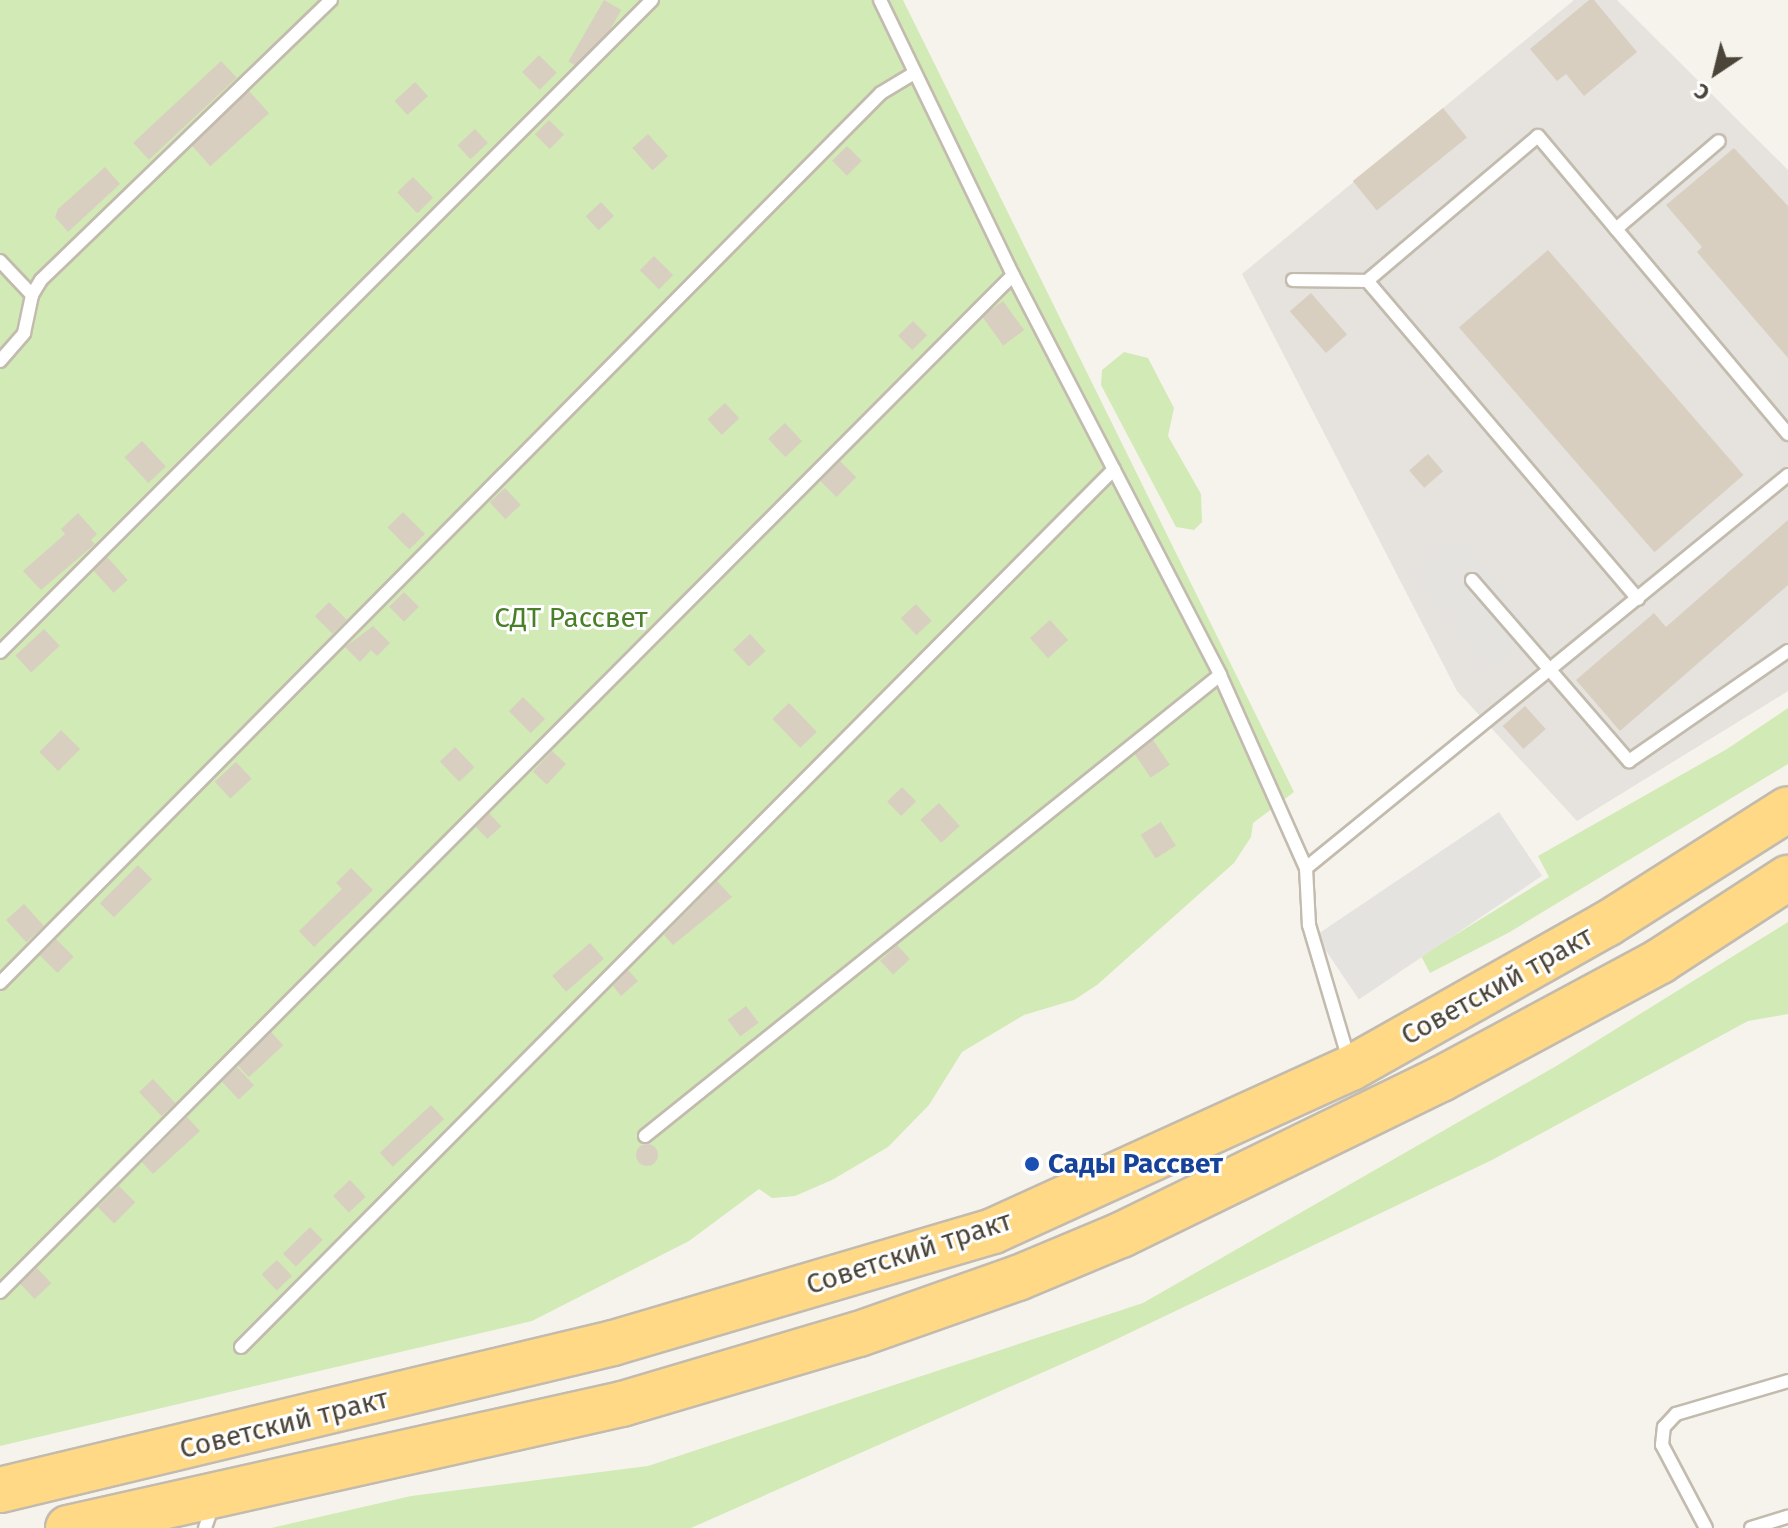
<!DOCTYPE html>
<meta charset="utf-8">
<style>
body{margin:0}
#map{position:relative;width:1788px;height:1528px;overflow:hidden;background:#f6f3ec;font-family:"Fira Sans",sans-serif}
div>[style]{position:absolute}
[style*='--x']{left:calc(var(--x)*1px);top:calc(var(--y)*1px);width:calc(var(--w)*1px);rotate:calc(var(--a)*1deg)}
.industrial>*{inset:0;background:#e6e2dd}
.green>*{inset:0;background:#d2eab5}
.parking>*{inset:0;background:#e5e3e0;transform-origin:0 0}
.building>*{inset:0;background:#d8cfc1;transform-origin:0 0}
.round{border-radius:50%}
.roads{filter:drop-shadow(2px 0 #c2bbae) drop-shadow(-2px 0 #c2bbae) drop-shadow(0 2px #c2bbae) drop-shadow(0 -2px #c2bbae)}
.service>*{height:12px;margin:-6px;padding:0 6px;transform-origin:6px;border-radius:6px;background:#fff}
.trunk>*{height:44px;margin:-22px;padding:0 22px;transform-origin:22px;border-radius:22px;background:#ffd985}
.dots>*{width:22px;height:22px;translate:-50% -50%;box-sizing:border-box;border:4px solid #fff;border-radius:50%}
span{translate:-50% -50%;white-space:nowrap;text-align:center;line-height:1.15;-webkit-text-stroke:6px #fff;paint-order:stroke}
.park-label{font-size:28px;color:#4a7f2a}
.street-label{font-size:28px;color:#4b4439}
.transit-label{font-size:28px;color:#164399;font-weight:700}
.left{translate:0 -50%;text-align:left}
.north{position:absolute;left:1676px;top:32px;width:80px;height:80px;-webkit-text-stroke:6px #fff;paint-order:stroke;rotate:215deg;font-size:22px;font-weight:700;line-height:32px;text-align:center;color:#4b4439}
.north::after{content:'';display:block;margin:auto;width:28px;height:36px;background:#4b4439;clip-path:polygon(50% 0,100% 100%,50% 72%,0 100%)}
</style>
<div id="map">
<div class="industrial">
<i style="clip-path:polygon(1574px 0,1617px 0,1788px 170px,1788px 691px,1577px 821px,1457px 691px,1242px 274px)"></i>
</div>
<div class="green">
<i style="clip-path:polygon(0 0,903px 0,1294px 792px,1253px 823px,1251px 837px,1234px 863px,1097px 985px,1074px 1000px,1024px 1015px,962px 1052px,929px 1105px,888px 1147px,832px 1180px,795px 1196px,772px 1198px,759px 1189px,689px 1241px,532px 1321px,0 1446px)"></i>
<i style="clip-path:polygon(1124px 352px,1148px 358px,1174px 408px,1168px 436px,1201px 494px,1202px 522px,1194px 530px,1176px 527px,1101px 385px,1102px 370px)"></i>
<i style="clip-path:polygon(1788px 708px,1788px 764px,1508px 933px,1430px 973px,1421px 956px,1549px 877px,1538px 856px,1727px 749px)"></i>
<i style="clip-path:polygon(1788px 922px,1788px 1014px,1748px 1021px,1492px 1160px,1100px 1347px,691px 1528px,271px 1528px,411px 1496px,648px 1466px,1143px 1303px,1558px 1065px)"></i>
</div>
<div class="parking">
<i style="left:1458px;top:535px;width:123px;height:62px;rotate:51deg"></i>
<i style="left:1499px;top:812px;width:77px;height:221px;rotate:56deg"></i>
</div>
<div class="building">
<i style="left:604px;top:0;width:20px;height:71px;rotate:30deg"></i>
<i style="clip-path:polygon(1589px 0,1594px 0,1637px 52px,1584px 96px,1566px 74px,1557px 81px,1530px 49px)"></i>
<i style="left:539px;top:55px;width:25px;height:24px;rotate:45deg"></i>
<i style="left:221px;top:61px;width:23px;height:120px;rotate:47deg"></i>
<i style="left:415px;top:82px;width:19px;height:28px;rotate:47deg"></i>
<i style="left:249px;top:91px;width:30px;height:79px;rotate:48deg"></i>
<i style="left:1443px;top:108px;width:38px;height:116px;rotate:51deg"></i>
<i style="left:549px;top:120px;width:21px;height:20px;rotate:45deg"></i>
<i style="left:475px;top:129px;width:19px;height:24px;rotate:47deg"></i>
<i style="left:648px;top:134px;width:30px;height:21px;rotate:48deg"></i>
<i style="left:847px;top:146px;width:21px;height:21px;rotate:45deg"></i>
<i style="clip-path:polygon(1734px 148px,1788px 206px,1788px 358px,1697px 252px,1702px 247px,1666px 205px)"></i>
<i style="clip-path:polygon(105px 167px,120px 184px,68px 232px,55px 217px,58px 209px)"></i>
<i style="left:413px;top:177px;width:29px;height:22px;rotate:46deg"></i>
<i style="left:601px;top:202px;width:19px;height:21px;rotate:47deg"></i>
<i style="left:1548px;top:250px;width:298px;height:118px;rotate:49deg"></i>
<i style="left:654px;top:256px;width:27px;height:20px;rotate:45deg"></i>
<i style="left:1311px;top:293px;width:55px;height:28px;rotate:49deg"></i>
<i style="left:1003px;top:301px;width:36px;height:26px;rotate:54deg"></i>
<i style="left:913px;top:321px;width:20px;height:21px;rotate:45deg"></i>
<i style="left:725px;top:403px;width:21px;height:24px;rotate:47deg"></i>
<i style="left:785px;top:423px;width:25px;height:23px;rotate:47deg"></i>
<i style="left:142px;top:441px;width:35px;height:24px;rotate:47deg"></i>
<i style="left:1428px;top:454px;width:23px;height:25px;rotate:49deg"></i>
<i style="left:840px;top:461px;width:23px;height:28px;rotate:45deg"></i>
<i style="left:505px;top:488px;width:23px;height:21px;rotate:47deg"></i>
<i style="left:403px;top:512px;width:31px;height:22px;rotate:45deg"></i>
<i style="clip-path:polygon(78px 513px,97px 534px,91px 540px,95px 544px,41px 590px,23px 571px,65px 534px,61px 529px)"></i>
<i style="clip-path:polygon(1788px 520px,1788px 585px,1620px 731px,1576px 680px,1654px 613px,1666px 627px)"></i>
<i style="left:107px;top:557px;width:31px;height:19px;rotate:48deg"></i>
<i style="left:404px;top:592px;width:21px;height:21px;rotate:45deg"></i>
<i style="left:329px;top:602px;width:25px;height:20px;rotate:45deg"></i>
<i style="left:916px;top:604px;width:23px;height:21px;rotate:47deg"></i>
<i style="left:1050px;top:620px;width:27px;height:27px;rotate:48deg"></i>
<i style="clip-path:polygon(373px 626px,390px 643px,377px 656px,371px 650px,360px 662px,345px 647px)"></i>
<i style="left:44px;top:629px;width:23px;height:39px;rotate:47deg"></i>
<i style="left:750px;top:634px;width:23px;height:23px;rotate:47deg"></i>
<i style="left:523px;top:697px;width:31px;height:20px;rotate:45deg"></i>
<i style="left:789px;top:703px;width:40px;height:23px;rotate:46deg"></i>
<i style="left:1525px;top:706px;width:31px;height:30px;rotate:48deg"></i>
<i style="left:61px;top:730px;width:27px;height:31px;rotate:45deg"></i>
<i style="left:1153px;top:740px;width:30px;height:23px;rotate:56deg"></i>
<i style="left:455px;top:747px;width:28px;height:21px;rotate:46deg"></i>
<i style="left:552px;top:751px;width:19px;height:28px;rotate:43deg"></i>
<i style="left:236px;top:762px;width:23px;height:29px;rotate:47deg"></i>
<i style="left:902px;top:787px;width:20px;height:21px;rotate:45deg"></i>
<i style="left:939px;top:803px;width:31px;height:25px;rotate:48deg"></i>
<i style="left:489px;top:813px;width:18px;height:19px;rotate:47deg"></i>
<i style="left:1161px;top:822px;width:28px;height:24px;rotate:58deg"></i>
<i style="left:138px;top:865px;width:20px;height:54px;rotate:45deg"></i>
<i style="clip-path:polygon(351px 868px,373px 890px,314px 947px,299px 931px,342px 889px,336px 883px)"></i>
<i style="clip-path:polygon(717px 881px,732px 897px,673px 945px,664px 935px)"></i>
<i style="left:24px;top:904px;width:30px;height:24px;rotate:48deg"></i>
<i style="left:56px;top:939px;width:25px;height:23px;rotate:45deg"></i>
<i style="left:590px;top:943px;width:21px;height:50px;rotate:49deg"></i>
<i style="left:897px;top:945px;width:19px;height:23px;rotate:47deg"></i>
<i style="clip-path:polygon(628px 970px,638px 981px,621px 996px,613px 986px)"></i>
<i style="left:746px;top:1006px;width:21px;height:23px;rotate:53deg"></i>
<i style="left:271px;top:1032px;width:18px;height:47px;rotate:47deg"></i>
<i style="left:237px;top:1067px;width:25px;height:21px;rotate:47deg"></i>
<i style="left:153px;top:1079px;width:33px;height:19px;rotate:47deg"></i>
<i style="left:431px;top:1105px;width:19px;height:70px;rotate:47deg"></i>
<i style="clip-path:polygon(187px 1117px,200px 1131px,153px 1174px,142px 1162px)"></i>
<i class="round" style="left:636px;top:1144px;width:22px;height:22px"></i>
<i style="left:350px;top:1180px;width:23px;height:23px;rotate:47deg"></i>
<i style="left:119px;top:1186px;width:23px;height:30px;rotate:45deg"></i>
<i style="left:310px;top:1227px;width:18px;height:38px;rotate:45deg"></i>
<i style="left:277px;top:1260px;width:22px;height:21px;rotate:47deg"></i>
<i style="left:37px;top:1268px;width:21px;height:23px;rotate:47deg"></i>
</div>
<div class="roads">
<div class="service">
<i style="--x:880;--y:0;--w:305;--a:64.2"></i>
<i style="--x:1013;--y:275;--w:450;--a:62.6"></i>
<i style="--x:1220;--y:675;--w:211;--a:66"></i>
<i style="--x:1306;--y:868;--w:57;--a:87"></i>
<i style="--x:1309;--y:925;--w:141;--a:73.5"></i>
<i style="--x:1616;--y:229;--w:135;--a:-40.5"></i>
<i style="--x:0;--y:261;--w:47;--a:46.7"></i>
<i style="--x:1293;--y:280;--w:74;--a:0.8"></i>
<i style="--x:0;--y:361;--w:37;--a:-49"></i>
<i style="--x:24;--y:333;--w:39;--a:-78"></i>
<i style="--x:32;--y:295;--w:17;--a:-59"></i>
<i style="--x:41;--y:280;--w:403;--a:-44"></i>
<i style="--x:1472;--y:580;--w:240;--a:49.1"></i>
<i style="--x:1629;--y:761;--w:193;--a:-34.7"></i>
<i style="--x:1638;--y:599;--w:418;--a:-130.4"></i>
<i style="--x:1367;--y:281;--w:224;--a:-40.3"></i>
<i style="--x:1538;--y:136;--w:389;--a:50"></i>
<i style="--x:0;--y:652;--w:922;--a:-45"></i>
<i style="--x:1306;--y:868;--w:622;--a:-39.19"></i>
<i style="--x:0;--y:983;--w:1252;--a:-45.29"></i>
<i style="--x:881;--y:93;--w:37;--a:-31"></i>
<i style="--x:645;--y:1136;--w:737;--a:-38.72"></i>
<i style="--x:0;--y:1292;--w:1435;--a:-45.11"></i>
<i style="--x:241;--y:1347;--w:1238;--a:-45.16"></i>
<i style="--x:205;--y:1528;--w:24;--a:-71"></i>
<i style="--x:1706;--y:1528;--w:94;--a:-117.9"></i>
<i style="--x:1662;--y:1445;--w:18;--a:-84"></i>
<i style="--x:1664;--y:1427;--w:18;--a:-47"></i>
<i style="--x:1676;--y:1414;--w:117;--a:-16.4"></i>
<i style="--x:1751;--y:1528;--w:39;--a:-17"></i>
</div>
<div class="trunk">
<i style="--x:0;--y:1490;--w:630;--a:-13.49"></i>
<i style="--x:613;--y:1343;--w:396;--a:-16.4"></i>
<i style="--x:993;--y:1231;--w:393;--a:-24.5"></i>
<i style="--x:1351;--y:1068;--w:294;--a:-29.4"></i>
<i style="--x:1607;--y:924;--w:214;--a:-32.4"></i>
<i style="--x:68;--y:1528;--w:568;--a:-12.62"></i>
<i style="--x:622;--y:1404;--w:247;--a:-16.5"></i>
<i style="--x:859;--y:1334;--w:169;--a:-19.4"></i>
<i style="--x:1018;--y:1278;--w:112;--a:-22.7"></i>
<i style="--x:1121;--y:1235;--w:356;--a:-26"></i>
<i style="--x:1441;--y:1079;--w:249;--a:-28.3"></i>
<i style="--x:1660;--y:961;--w:153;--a:-33"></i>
</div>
</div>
<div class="dots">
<i style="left:1032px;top:1164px;background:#1a4fb4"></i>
</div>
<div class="park-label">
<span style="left:571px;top:618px">СДТ Рассвет</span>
</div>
<div class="street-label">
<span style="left:1497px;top:986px;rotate:-29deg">Советский тракт</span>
<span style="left:909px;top:1253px;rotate:-18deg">Советский тракт</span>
<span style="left:284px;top:1424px;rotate:-14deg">Советский тракт</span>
</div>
<div class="transit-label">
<span class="left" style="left:1048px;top:1164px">Сады Рассвет</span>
</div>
<div class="north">С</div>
</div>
